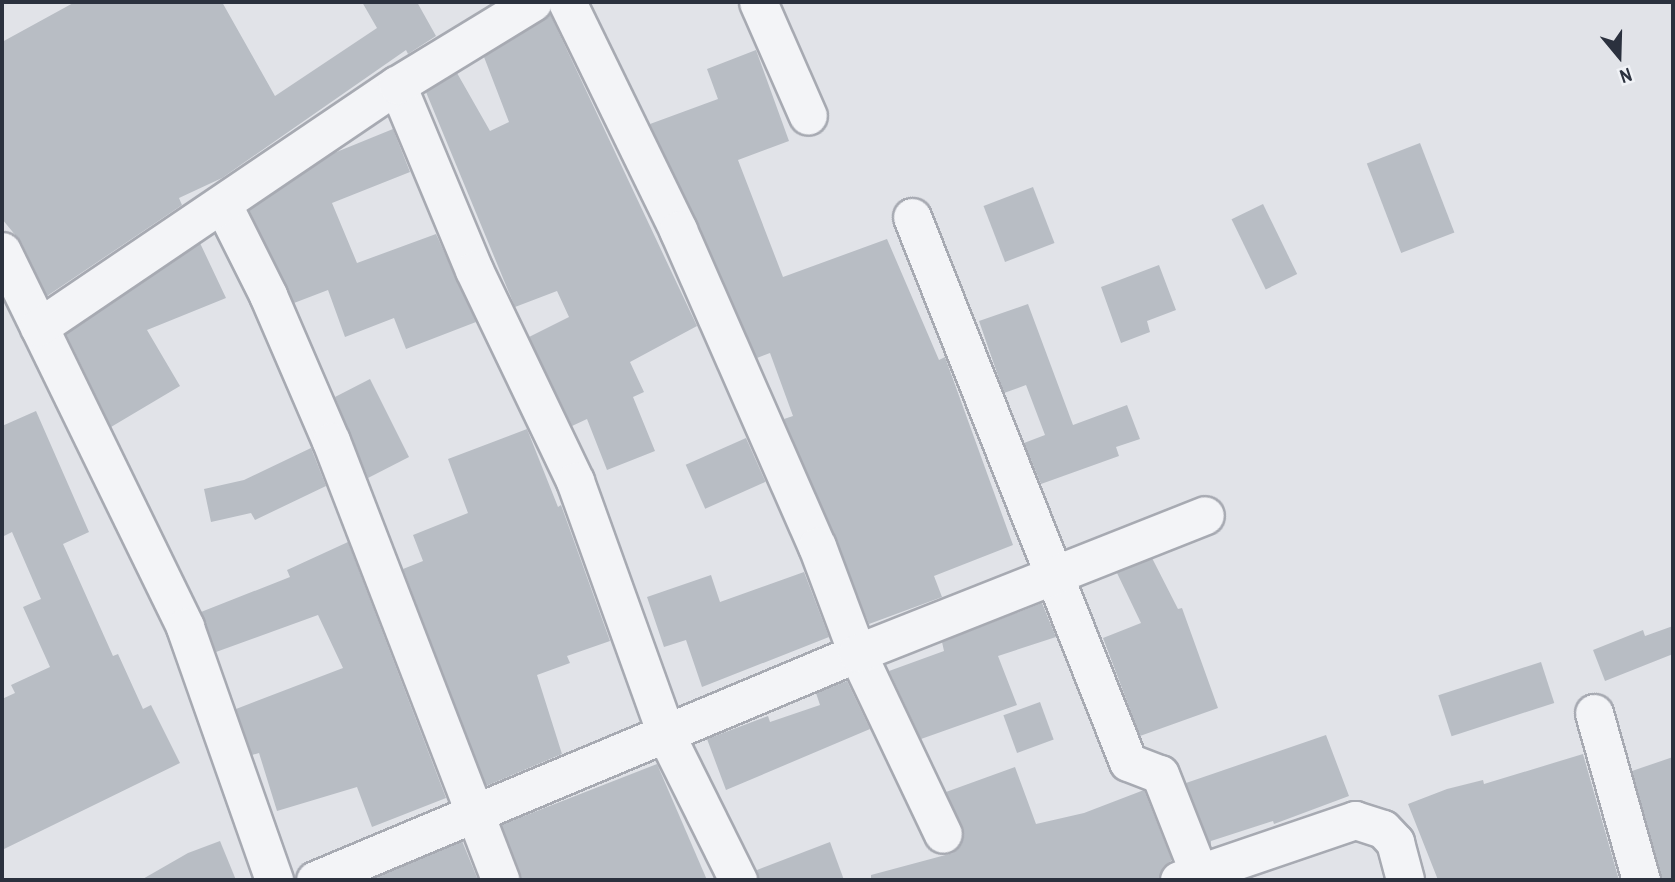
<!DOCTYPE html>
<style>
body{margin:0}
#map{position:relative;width:1675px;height:882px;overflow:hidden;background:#e1e3e8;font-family:"Archivo Narrow",sans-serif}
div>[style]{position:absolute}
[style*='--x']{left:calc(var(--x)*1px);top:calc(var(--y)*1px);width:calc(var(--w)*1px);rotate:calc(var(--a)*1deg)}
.building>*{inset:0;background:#b8bdc4;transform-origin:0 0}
.roads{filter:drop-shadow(2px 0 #a7aab2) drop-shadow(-2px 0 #a7aab2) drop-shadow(0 2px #a7aab2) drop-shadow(0 -2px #a7aab2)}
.minor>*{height:37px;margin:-18.5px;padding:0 18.5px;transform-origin:18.5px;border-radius:18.5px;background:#f3f4f7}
span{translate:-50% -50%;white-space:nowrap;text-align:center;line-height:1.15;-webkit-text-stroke:6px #f0f2f6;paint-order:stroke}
.frame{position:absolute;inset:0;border:4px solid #2b313e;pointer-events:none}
.north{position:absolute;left:1584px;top:21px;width:70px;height:70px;-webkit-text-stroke:5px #f0f2f6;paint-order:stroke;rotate:161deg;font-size:19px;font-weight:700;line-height:28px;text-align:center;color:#2b313e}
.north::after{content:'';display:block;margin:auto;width:24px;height:32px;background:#2b313e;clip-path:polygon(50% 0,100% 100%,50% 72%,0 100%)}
</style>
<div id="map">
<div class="building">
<i style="clip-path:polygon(75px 2px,222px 2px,275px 96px,377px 28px,362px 2px,417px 2px,436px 36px,408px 54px,406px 50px,222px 178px,179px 198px,182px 205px,47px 296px,21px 242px,2px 219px,2px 42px)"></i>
<i style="clip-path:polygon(550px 14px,697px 326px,630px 362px,644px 392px,633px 397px,655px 451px,607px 470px,587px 419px,572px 426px,529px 337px,569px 317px,557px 291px,515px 307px,426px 92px,457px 73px,490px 131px,509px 122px,484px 57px)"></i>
<i style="clip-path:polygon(756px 50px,789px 141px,738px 160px,783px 277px,887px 239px,939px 360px,945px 357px,1013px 545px,934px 576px,942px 597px,869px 624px,784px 419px,793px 416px,770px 353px,757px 358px,650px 124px,718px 99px,707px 69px)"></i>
<i style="clip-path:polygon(393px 129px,410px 172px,332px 203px,357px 263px,436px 234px,476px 322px,406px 349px,394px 318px,345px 337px,328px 290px,294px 303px,249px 210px,334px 153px)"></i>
<i style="left:1420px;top:143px;width:96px;height:57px;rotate:69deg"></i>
<i style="left:1033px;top:187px;width:60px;height:53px;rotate:69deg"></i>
<i style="left:1263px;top:204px;width:78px;height:35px;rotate:64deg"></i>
<i style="clip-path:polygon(200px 243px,226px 298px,147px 330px,180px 386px,111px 427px,66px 334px)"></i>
<i style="clip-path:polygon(1159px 265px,1176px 310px,1147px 321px,1150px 332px,1121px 343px,1101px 287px)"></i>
<i style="clip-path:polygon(1028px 304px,1073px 425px,1127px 405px,1140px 439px,1116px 447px,1119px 456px,1041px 484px,1024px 443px,1045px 435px,1026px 385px,1004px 393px,979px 321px)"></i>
<i style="clip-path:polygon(370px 379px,409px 457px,368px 478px,335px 397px)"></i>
<i style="clip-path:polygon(36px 411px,89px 532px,63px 544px,113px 656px,118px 654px,143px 709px,151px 705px,180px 763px,2px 850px,2px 699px,15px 693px,11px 685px,50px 667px,23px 607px,41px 599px,12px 532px,2px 537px,2px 426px)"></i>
<i style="clip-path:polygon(527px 429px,558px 507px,561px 505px,610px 641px,567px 656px,570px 663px,537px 675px,562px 754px,486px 786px,403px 569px,423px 561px,413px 535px,468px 513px,448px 459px)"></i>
<i style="left:746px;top:438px;width:48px;height:66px;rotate:66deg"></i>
<i style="clip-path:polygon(311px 448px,326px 486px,255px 520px,251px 513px,211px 522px,204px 489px,244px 480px)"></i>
<i style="clip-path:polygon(348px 542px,446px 798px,372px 827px,357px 787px,277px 811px,259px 753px,252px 755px,236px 709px,343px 668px,318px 615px,216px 652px,201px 612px,290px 577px,287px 570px)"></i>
<i style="clip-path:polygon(1152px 558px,1178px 609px,1182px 608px,1218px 708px,1140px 736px,1103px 638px,1141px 623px,1117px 573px)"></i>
<i style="clip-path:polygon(804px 572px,829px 637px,702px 687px,686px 640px,664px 647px,647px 597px,711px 575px,720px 602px)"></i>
<i style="clip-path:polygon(1042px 603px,1056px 637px,998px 656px,1017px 705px,921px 739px,889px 671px,944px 651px,942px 642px)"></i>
<i style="clip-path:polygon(1673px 626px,1673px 654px,1605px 681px,1593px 650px,1643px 630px,1645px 636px)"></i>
<i style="left:1541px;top:662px;width:43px;height:108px;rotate:72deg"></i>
<i style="clip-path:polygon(847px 681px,870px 729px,726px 790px,707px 739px,768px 716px,770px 722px,820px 705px,816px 693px)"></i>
<i style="left:1040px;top:702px;width:40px;height:39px;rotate:70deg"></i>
<i style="clip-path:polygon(1326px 735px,1349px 796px,1274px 824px,1273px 821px,1211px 841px,1211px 847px,1186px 783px)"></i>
<i style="clip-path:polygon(1583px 754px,1619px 880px,1438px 880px,1408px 804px,1447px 789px,1483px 780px,1484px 784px)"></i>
<i style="clip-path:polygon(1673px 757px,1673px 880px,1661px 880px,1632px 771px)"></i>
<i style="clip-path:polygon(657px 764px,707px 880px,521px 880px,501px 825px)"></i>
<i style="clip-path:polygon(1015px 767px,1036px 824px,1084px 813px,1144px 790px,1172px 860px,1163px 867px,1159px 880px,871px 880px,871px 875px,953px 853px,964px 835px,946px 792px)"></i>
<i style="clip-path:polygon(220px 841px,236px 880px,141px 880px,188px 853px)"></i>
<i style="clip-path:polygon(462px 841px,478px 880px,369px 880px)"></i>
<i style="clip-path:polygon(830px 842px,844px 880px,759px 880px,757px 870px)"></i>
</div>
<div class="roads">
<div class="minor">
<i style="--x:567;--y:2;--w:254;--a:64"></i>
<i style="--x:678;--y:230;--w:345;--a:66.3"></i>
<i style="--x:817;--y:546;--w:114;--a:69.5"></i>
<i style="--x:857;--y:653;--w:200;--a:64.6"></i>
<i style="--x:758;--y:2;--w:124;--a:66.3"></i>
<i style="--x:397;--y:85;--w:200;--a:67.4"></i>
<i style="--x:474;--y:270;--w:234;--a:64.4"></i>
<i style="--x:575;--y:481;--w:272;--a:70.2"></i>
<i style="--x:667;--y:737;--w:160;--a:63.6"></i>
<i style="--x:223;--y:205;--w:101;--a:63.4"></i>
<i style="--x:268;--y:295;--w:159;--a:66.7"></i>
<i style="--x:331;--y:441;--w:470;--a:68.9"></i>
<i style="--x:912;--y:217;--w:586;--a:68.38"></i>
<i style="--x:1128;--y:762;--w:34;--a:21"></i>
<i style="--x:1160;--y:774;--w:106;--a:68.5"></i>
<i style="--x:2;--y:251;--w:418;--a:64"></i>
<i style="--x:185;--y:627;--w:268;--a:70.6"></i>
<i style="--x:39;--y:327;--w:432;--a:-34.1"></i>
<i style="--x:397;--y:85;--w:159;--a:-31.4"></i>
<i style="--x:1594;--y:713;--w:173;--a:74.3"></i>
<i style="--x:315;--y:880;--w:588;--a:-22.72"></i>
<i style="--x:857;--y:653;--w:374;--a:-21.6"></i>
<i style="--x:1179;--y:880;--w:186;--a:-18.8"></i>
<i style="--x:1355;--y:820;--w:29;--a:18"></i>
<i style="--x:1383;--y:829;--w:18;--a:47"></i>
<i style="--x:1395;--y:842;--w:39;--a:75"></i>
</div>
</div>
<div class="frame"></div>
<div class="north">N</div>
</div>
